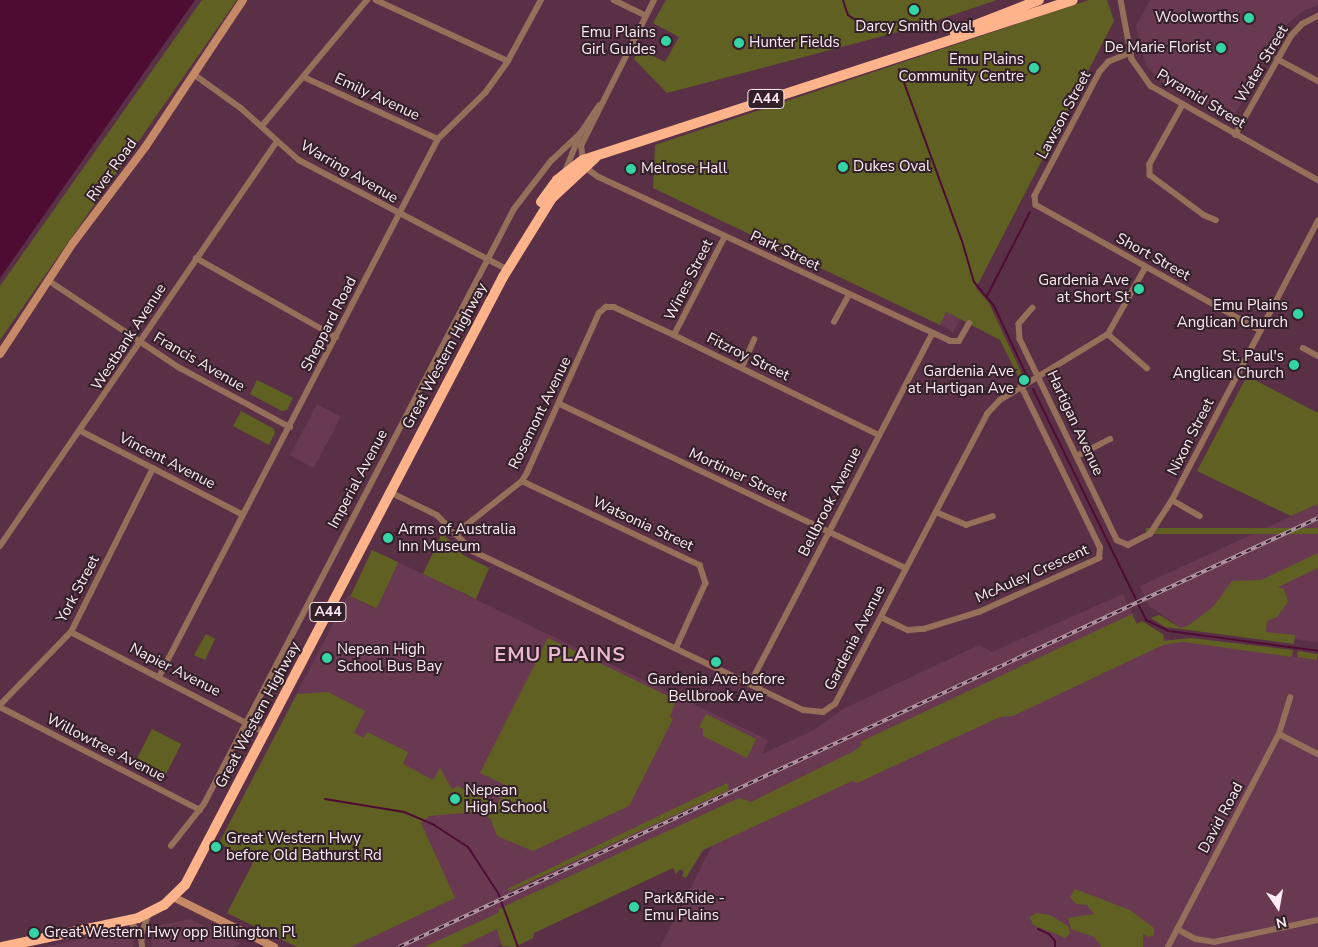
<!DOCTYPE html>
<style>
body{margin:0}
#map{position:relative;width:1318px;height:947px;overflow:hidden;background:#5a3046;font-family:"Nunito Sans",sans-serif}
div>[style]{position:absolute}
[style*='--x']{left:calc(var(--x)*1px);top:calc(var(--y)*1px);width:calc(var(--w)*1px);rotate:calc(var(--a)*1deg)}
.built>*{inset:0;background:#693952;transform-origin:0 0}
.green>*{inset:0;background:#606023;transform-origin:0 0}
.water>*{inset:0;background:#4e0c33}
.stream>*{height:2px;margin:-1px;padding:0 1px;transform-origin:1px;border-radius:1px;background:#4e0c33}
.street>*{height:5.5px;margin:-2.75px;padding:0 2.75px;transform-origin:2.75px;border-radius:2.75px;background:#966f5b}
.secondary>*{height:8px;margin:-4px;padding:0 4px;transform-origin:4px;border-radius:4px;background:#c68968}
.highway>*{height:10px;margin:-5px;padding:0 5px;transform-origin:5px;border-radius:5px;background:#feb38a}
.rail>*{height:4px;margin-top:-2px;transform-origin:0;background:repeating-linear-gradient(90deg,#332029 0 5.5px,#b498a6 0 11px);box-sizing:border-box;border-block:1px solid #b498a6}
.dots>*{width:14px;height:14px;translate:-50% -50%;box-sizing:border-box;border:2px solid #332029;border-radius:50%}
span{translate:-50% -50%;white-space:nowrap;text-align:center;line-height:1.15;-webkit-text-stroke:4px #332029;paint-order:stroke}
.shield-label span{padding:1px 4px;background:#332029;border:1px solid;border-radius:4px;-webkit-text-stroke-width:0}
.shield-label{font-size:14px;color:#fdecf3;font-weight:700}
.poi-label{font-size:15px;color:#fdecf3}
.right{translate:-100% -50%;text-align:right}
.left{translate:0 -50%;text-align:left}
.street-label{font-size:15px;color:#fdecf3}
.district-label{font-size:20px;color:#ebb7cf;font-weight:700;letter-spacing:1px}
.north{position:absolute;left:1253px;top:882px;width:50px;height:50px;-webkit-text-stroke:4px #332029;paint-order:stroke;rotate:168deg;font-size:14px;font-weight:700;line-height:20px;text-align:center;color:#fdecf3}
.north::after{content:'';display:block;margin:auto;width:18px;height:22px;background:#fdecf3;clip-path:polygon(50% 0,100% 100%,50% 72%,0 100%)}
</style>
<div id="map">
<div class="built">
<i style="clip-path:polygon(1150px 0,1318px 0,1318px 5px,1303px 11px,1285px 26px,1233px 117px,1227px 119px,1162px 82px,1146px 66px,1136px 26px)"></i>
<i style="left:946px;top:312px;width:16px;height:14px;rotate:27deg"></i>
<i style="left:317px;top:404px;width:27px;height:58px;rotate:28deg"></i>
<i style="clip-path:polygon(1318px 504px,1318px 642px,1188px 626px,1181px 628px,1148px 605px,1140px 586px)"></i>
<i style="clip-path:polygon(398px 562px,768px 740px,762px 754px,814px 730px,843px 709px,979px 645px,992px 652px,1123px 594px,1141px 633px,1159px 638px,1318px 660px,1318px 947px,660px 947px,712px 846px,495px 947px,297px 947px,227px 913px,254px 861px,219px 843px,348px 595px,373px 608px)"></i>
<i style="clip-path:polygon(190px 919px,241px 944px,233px 947px,152px 947px,151px 927px)"></i>
<i style="clip-path:polygon(132px 928px,133px 947px,44px 947px)"></i>
</div>
<div class="green">
<i style="clip-path:polygon(202px 0,237px 0,0 340px,0 286px)"></i>
<i style="clip-path:polygon(666px 0,997px 0,917px 27px,667px 93px,634px 59px,639px 49px,665px 62px,679px 37px,653px 23px)"></i>
<i style="clip-path:polygon(1089px 0,1107px 0,1114px 21px,976px 288px,989px 303px,1023px 376px,1019px 378px,1000px 340px,960px 319px,946px 312px,940px 325px,653px 188px,655px 145px)"></i>
<i style="clip-path:polygon(1247px 376px,1318px 413px,1318px 504px,1291px 516px,1197px 471px)"></i>
<i style="clip-path:polygon(257px 380px,293px 398px,287px 410px,282px 411px,250px 394px)"></i>
<i style="clip-path:polygon(241px 411px,274px 429px,275px 433px,269px 445px,233px 426px)"></i>
<i style="left:1318px;top:528px;width:6px;height:172px;rotate:90deg"></i>
<i style="clip-path:polygon(442px 533px,463px 555px,489px 568px,476px 599px,423px 574px)"></i>
<i style="left:372px;top:550px;width:29px;height:51px;rotate:25deg"></i>
<i style="clip-path:polygon(1318px 553px,1318px 568px,1278px 587px,1284px 589px,1288px 602px,1277px 617px,1267px 621px,1266px 632px,1295px 635px,1294px 644px,1165px 627px,1151px 618px,1159px 615px,1181px 628px,1189px 625px,1213px 607px,1232px 581px,1261px 580px)"></i>
<i style="clip-path:polygon(1132px 614px,1137px 624px,1142px 621px,1164px 635px,1163px 641px,1190px 638px,1293px 650px,1292px 657px,1183px 642px,1163px 645px,1013px 716px,1000px 717px,857px 783px,852px 781px,703px 850px,686px 878px,682px 876px,684px 872px,680px 869px,676px 874px,673px 868px,534px 933px,533px 938px,515px 947px,502px 946px,497px 929px,460px 947px,424px 947px,498px 913px,499px 909px,739px 798px,751px 802px,854px 751px,862px 745px,860px 742px)"></i>
<i style="clip-path:polygon(206px 634px,215px 639px,205px 660px,194px 655px)"></i>
<i style="clip-path:polygon(548px 638px,676px 700px,670px 717px,673px 719px,629px 806px,533px 851px,497px 836px,490px 818px,477px 812px,429px 816px,421px 823px,455px 898px,351px 947px,297px 947px,227px 913px,254px 861px,219px 843px,297px 694px,328px 692px,365px 711px,354px 733px,364px 738px,367px 732px,408px 752px,403px 764px,433px 780px,440px 768px,452px 789px,458px 786px,497px 805px,507px 786px,480px 773px)"></i>
<i style="left:1298px;top:651px;width:20px;height:6px;rotate:9deg"></i>
<i style="clip-path:polygon(706px 714px,756px 739px,747px 758px,703px 736px,703px 729px,699px 727px)"></i>
<i style="left:152px;top:729px;width:33px;height:40px;rotate:27deg"></i>
<i style="clip-path:polygon(727px 783px,729px 790px,510px 891px,507px 889px)"></i>
<i style="clip-path:polygon(1075px 889px,1130px 910px,1154px 928px,1154px 935px,1149px 937px,1143px 934px,1143px 947px,1102px 947px,1094px 937px,1071px 929px,1068px 918px,1094px 914px,1087px 905px,1076px 904px,1070px 897px)"></i>
<i style="clip-path:polygon(1036px 913px,1050px 915px,1068px 926px,1070px 933px,1066px 938px,1033px 925px,1030px 917px)"></i>
</div>
<div class="water">
<i style="clip-path:polygon(0 0,195px 0,0 278px)"></i>
</div>
<div class="stream">
<i style="--x:843;--y:0;--w:16;--a:72"></i>
<i style="--x:848;--y:15;--w:23;--a:34"></i>
<i style="--x:899;--y:69;--w:183;--a:69.9"></i>
<i style="--x:962;--y:241;--w:43;--a:73.7"></i>
<i style="--x:974;--y:282;--w:31;--a:50"></i>
<i style="--x:994;--y:306;--w:75;--a:64.8"></i>
<i style="--x:987;--y:296;--w:94;--a:-62.9"></i>
<i style="--x:1033;--y:389;--w:257;--a:63.9"></i>
<i style="--x:1146;--y:620;--w:25;--a:26"></i>
<i style="--x:1169;--y:631;--w:150;--a:7.6"></i>
<i style="--x:325;--y:799;--w:80;--a:9.3"></i>
<i style="--x:404;--y:812;--w:33;--a:23"></i>
<i style="--x:434;--y:825;--w:40;--a:32.9"></i>
<i style="--x:468;--y:847;--w:55;--a:56.9"></i>
<i style="--x:498;--y:893;--w:58;--a:69.7"></i>
<i style="--x:1038;--y:929;--w:12;--a:24"></i>
<i style="--x:1049;--y:934;--w:9;--a:49"></i>
<i style="--x:1055;--y:941;--w:6;--a:90"></i>
</div>
<div class="street">
<i style="--x:376;--y:0;--w:145;--a:24.8"></i>
<i style="--x:614;--y:0;--w:34;--a:26"></i>
<i style="--x:1121;--y:0;--w:60;--a:79.4"></i>
<i style="--x:1132;--y:59;--w:33;--a:55"></i>
<i style="--x:1151;--y:86;--w:192;--a:29.4"></i>
<i style="--x:1131;--y:53;--w:24;--a:158"></i>
<i style="--x:1109;--y:62;--w:13;--a:132"></i>
<i style="--x:1100;--y:72;--w:140;--a:117.7"></i>
<i style="--x:1035;--y:196;--w:9;--a:84"></i>
<i style="--x:1036;--y:205;--w:257;--a:29.2"></i>
<i style="--x:1277;--y:59;--w:47;--a:28.2"></i>
<i style="--x:195;--y:75;--w:57;--a:35.7"></i>
<i style="--x:241;--y:108;--w:78;--a:41.9"></i>
<i style="--x:299;--y:160;--w:233;--a:27.7"></i>
<i style="--x:306;--y:78;--w:145;--a:24.8"></i>
<i style="--x:1183;--y:105;--w:68;--a:119.2"></i>
<i style="--x:1150;--y:164;--w:11;--a:90"></i>
<i style="--x:1150;--y:175;--w:67;--a:36.5"></i>
<i style="--x:1204;--y:215;--w:13;--a:23"></i>
<i style="--x:262;--y:126;--w:164;--a:-50.2"></i>
<i style="--x:1235;--y:135;--w:114;--a:-60.5"></i>
<i style="--x:1291;--y:36;--w:16;--a:-47"></i>
<i style="--x:1302;--y:24;--w:18;--a:-27"></i>
<i style="--x:583;--y:160;--w:14;--a:-98"></i>
<i style="--x:581;--y:146;--w:163;--a:-63.4"></i>
<i style="--x:585;--y:167;--w:17;--a:36"></i>
<i style="--x:599;--y:177;--w:387;--a:25"></i>
<i style="--x:950;--y:341;--w:9;--a:0"></i>
<i style="--x:959;--y:341;--w:20;--a:-60"></i>
<i style="--x:565;--y:172;--w:41;--a:-68.5"></i>
<i style="--x:580;--y:134;--w:34;--a:-56"></i>
<i style="--x:196;--y:258;--w:161;--a:29.4"></i>
<i style="--x:48;--y:280;--w:159;--a:33.7"></i>
<i style="--x:180;--y:368;--w:125;--a:28.2"></i>
<i style="--x:1033;--y:308;--w:21;--a:131"></i>
<i style="--x:1019;--y:324;--w:15;--a:86"></i>
<i style="--x:1020;--y:339;--w:223;--a:64.2"></i>
<i style="--x:1117;--y:540;--w:12;--a:24"></i>
<i style="--x:1128;--y:545;--w:25;--a:-27"></i>
<i style="--x:1150;--y:534;--w:40;--a:-57.1"></i>
<i style="--x:1172;--y:500;--w:315;--a:-62.4"></i>
<i style="--x:834;--y:322;--w:31;--a:-61"></i>
<i style="--x:1108;--y:334;--w:52;--a:41.1"></i>
<i style="--x:674;--y:335;--w:111;--a:-62.7"></i>
<i style="--x:1303;--y:348;--w:17;--a:28"></i>
<i style="--x:742;--y:367;--w:30;--a:-66"></i>
<i style="--x:560;--y:404;--w:382;--a:25.4"></i>
<i style="--x:81;--y:431;--w:181;--a:27.3"></i>
<i style="--x:1077;--y:456;--w:37;--a:-27"></i>
<i style="--x:522;--y:481;--w:197;--a:25.3"></i>
<i style="--x:700;--y:565;--w:19;--a:72"></i>
<i style="--x:706;--y:583;--w:70;--a:114.4"></i>
<i style="--x:390;--y:492;--w:52;--a:26.1"></i>
<i style="--x:437;--y:515;--w:51;--a:45"></i>
<i style="--x:473;--y:551;--w:367;--a:25.7"></i>
<i style="--x:804;--y:710;--w:19;--a:6"></i>
<i style="--x:823;--y:712;--w:14;--a:-34"></i>
<i style="--x:835;--y:704;--w:327;--a:-62.3"></i>
<i style="--x:987;--y:414;--w:19;--a:-47"></i>
<i style="--x:1000;--y:400;--w:127;--a:-31.4"></i>
<i style="--x:1108;--y:334;--w:76;--a:-60.7"></i>
<i style="--x:1172;--y:500;--w:32;--a:30"></i>
<i style="--x:936;--y:512;--w:33;--a:23"></i>
<i style="--x:966;--y:525;--w:28;--a:-18"></i>
<i style="--x:455;--y:534;--w:85;--a:-38.3"></i>
<i style="--x:522;--y:481;--w:9;--a:-58"></i>
<i style="--x:527;--y:473;--w:175;--a:-65.8"></i>
<i style="--x:599;--y:313;--w:9;--a:-41"></i>
<i style="--x:606;--y:307;--w:8;--a:0"></i>
<i style="--x:614;--y:307;--w:66;--a:25"></i>
<i style="--x:674;--y:335;--w:228;--a:26"></i>
<i style="--x:0;--y:546;--w:490;--a:-55.6"></i>
<i style="--x:881;--y:617;--w:30;--a:26"></i>
<i style="--x:908;--y:630;--w:16;--a:-4"></i>
<i style="--x:924;--y:629;--w:58;--a:-17.2"></i>
<i style="--x:979;--y:612;--w:132;--a:-24.2"></i>
<i style="--x:1099;--y:558;--w:10;--a:-84"></i>
<i style="--x:1100;--y:548;--w:180;--a:-116"></i>
<i style="--x:71;--y:632;--w:220;--a:27.4"></i>
<i style="--x:160;--y:675;--w:604;--a:-62.59"></i>
<i style="--x:438;--y:139;--w:66;--a:-44.4"></i>
<i style="--x:485;--y:93;--w:39;--a:-54"></i>
<i style="--x:508;--y:61;--w:69;--a:-61.6"></i>
<i style="--x:751;--y:682;--w:392;--a:-62.5"></i>
<i style="--x:0;--y:705;--w:102;--a:-45.8"></i>
<i style="--x:71;--y:632;--w:183;--a:-63.4"></i>
<i style="--x:0;--y:707;--w:225;--a:27.2"></i>
<i style="--x:1279;--y:734;--w:44;--a:27.1"></i>
<i style="--x:171;--y:846;--w:53;--a:-51.8"></i>
<i style="--x:204;--y:804;--w:671;--a:-62.48"></i>
<i style="--x:514;--y:209;--w:61;--a:-52.4"></i>
<i style="--x:551;--y:161;--w:40;--a:-43"></i>
<i style="--x:129;--y:920;--w:19;--a:51"></i>
<i style="--x:1177;--y:929;--w:21;--a:28"></i>
<i style="--x:1196;--y:939;--w:18;--a:9"></i>
<i style="--x:1214;--y:942;--w:106;--a:-11.9"></i>
<i style="--x:142;--y:947;--w:12;--a:-95"></i>
<i style="--x:141;--y:935;--w:23;--a:-70"></i>
<i style="--x:1168;--y:947;--w:240;--a:-62.5"></i>
<i style="--x:1279;--y:734;--w:38;--a:-73"></i>
</div>
<div class="secondary">
<i style="--x:0;--y:354;--w:133;--a:-56.7"></i>
<i style="--x:73;--y:243;--w:121;--a:-53"></i>
<i style="--x:146;--y:146;--w:175;--a:-56.4"></i>
<i style="--x:173;--y:897;--w:113;--a:26.3"></i>
</div>
<div class="highway">
<i style="--x:955;--y:33;--w:90;--a:-21.4"></i>
<i style="--x:541;--y:202;--w:27;--a:-54"></i>
<i style="--x:557;--y:180;--w:33;--a:-38"></i>
<i style="--x:583;--y:160;--w:515;--a:-18.08"></i>
<i style="--x:2;--y:947;--w:139;--a:-12"></i>
<i style="--x:138;--y:918;--w:29;--a:-27"></i>
<i style="--x:164;--y:905;--w:29;--a:-44"></i>
<i style="--x:185;--y:885;--w:686;--a:-62.39"></i>
<i style="--x:503;--y:277;--w:93;--a:-58.2"></i>
<i style="--x:552;--y:198;--w:59;--a:-42.9"></i>
</div>
<div class="rail">
<i style="--x:399;--y:947;--w:1014;--a:-25.02"></i>
</div>
<div class="dots">
<i style="left:914px;top:10px;background:#34d4a7"></i>
<i style="left:1249px;top:18px;background:#34d4a7"></i>
<i style="left:666px;top:41px;background:#34d4a7"></i>
<i style="left:739px;top:43px;background:#34d4a7"></i>
<i style="left:1221px;top:48px;background:#34d4a7"></i>
<i style="left:1034px;top:68px;background:#34d4a7"></i>
<i style="left:843px;top:167px;background:#34d4a7"></i>
<i style="left:631px;top:169px;background:#34d4a7"></i>
<i style="left:1139px;top:289px;background:#34d4a7"></i>
<i style="left:1298px;top:314px;background:#34d4a7"></i>
<i style="left:1294px;top:365px;background:#34d4a7"></i>
<i style="left:1024px;top:380px;background:#34d4a7"></i>
<i style="left:388px;top:538px;background:#34d4a7"></i>
<i style="left:327px;top:658px;background:#34d4a7"></i>
<i style="left:716px;top:662px;background:#34d4a7"></i>
<i style="left:455px;top:799px;background:#34d4a7"></i>
<i style="left:216px;top:847px;background:#34d4a7"></i>
<i style="left:634px;top:907px;background:#34d4a7"></i>
<i style="left:34px;top:933px;background:#34d4a7"></i>
</div>
<div class="shield-label">
<span style="left:766px;top:99px">A44</span>
<span style="left:328px;top:612px">A44</span>
</div>
<div class="poi-label">
<span class="right" style="left:1239px;top:18px">Woolworths</span>
<span style="left:914px;top:27px">Darcy Smith Oval</span>
<span class="right" style="left:656px;top:41px">Emu Plains<br>Girl Guides</span>
<span class="left" style="left:749px;top:43px">Hunter Fields</span>
<span class="right" style="left:1211px;top:48px">De Marie Florist</span>
<span class="right" style="left:1024px;top:68px">Emu Plains<br>Community Centre</span>
<span class="left" style="left:853px;top:167px">Dukes Oval</span>
<span class="left" style="left:641px;top:169px">Melrose Hall</span>
<span class="right" style="left:1129px;top:289px">Gardenia Ave<br>at Short St</span>
<span class="right" style="left:1288px;top:314px">Emu Plains<br>Anglican Church</span>
<span class="right" style="left:1284px;top:365px">St. Paul's<br>Anglican Church</span>
<span class="right" style="left:1014px;top:380px">Gardenia Ave<br>at Hartigan Ave</span>
<span class="left" style="left:398px;top:538px">Arms of Australia<br>Inn Museum</span>
<span class="left" style="left:337px;top:658px">Nepean High<br>School Bus Bay</span>
<span style="left:716px;top:688px">Gardenia Ave before<br>Bellbrook Ave</span>
<span class="left" style="left:465px;top:799px">Nepean<br>High School</span>
<span class="left" style="left:226px;top:847px">Great Western Hwy<br>before Old Bathurst Rd</span>
<span class="left" style="left:644px;top:907px">Park&amp;Ride -<br>Emu Plains</span>
<span class="left" style="left:44px;top:933px">Great Western Hwy opp Billington Pl</span>
</div>
<div class="street-label">
<span style="left:1262px;top:64px;rotate:-59deg">Water Street</span>
<span style="left:377px;top:97px;rotate:25deg">Emily Avenue</span>
<span style="left:1201px;top:99px;rotate:31deg">Pyramid Street</span>
<span style="left:1064px;top:115px;rotate:-62deg">Lawson Street</span>
<span style="left:112px;top:170px;rotate:-54deg">River Road</span>
<span style="left:349px;top:172px;rotate:30deg">Warring Avenue</span>
<span style="left:785px;top:251px;rotate:25deg">Park Street</span>
<span style="left:1153px;top:257px;rotate:29deg">Short Street</span>
<span style="left:689px;top:280px;rotate:-63deg">Wines Street</span>
<span style="left:329px;top:324px;rotate:-63deg">Sheppard Road</span>
<span style="left:129px;top:337px;rotate:-57deg">Westbank Avenue</span>
<span style="left:445px;top:356px;rotate:-62deg">Great Western Highway</span>
<span style="left:748px;top:357px;rotate:26deg">Fitzroy Street</span>
<span style="left:199px;top:362px;rotate:30deg">Francis Avenue</span>
<span style="left:540px;top:413px;rotate:-64deg">Rosemont Avenue</span>
<span style="left:1075px;top:423px;rotate:65deg">Hartigan Avenue</span>
<span style="left:1191px;top:437px;rotate:-63deg">Nixon Street</span>
<span style="left:167px;top:461px;rotate:27deg">Vincent Avenue</span>
<span style="left:738px;top:475px;rotate:25deg">Mortimer Street</span>
<span style="left:358px;top:479px;rotate:-62deg">Imperial Avenue</span>
<span style="left:830px;top:502px;rotate:-63deg">Bellbrook Avenue</span>
<span style="left:643px;top:524px;rotate:25deg">Watsonia Street</span>
<span style="left:1032px;top:574px;rotate:-24deg">McAuley Crescent</span>
<span style="left:78px;top:589px;rotate:-62deg">York Street</span>
<span style="left:855px;top:638px;rotate:-63deg">Gardenia Avenue</span>
<span style="left:175px;top:670px;rotate:27deg">Napier Avenue</span>
<span style="left:258px;top:715px;rotate:-62deg">Great Western Highway</span>
<span style="left:106px;top:748px;rotate:27deg">Willowtree Avenue</span>
<span style="left:1221px;top:818px;rotate:-62deg">David Road</span>
</div>
<div class="district-label">
<span style="left:560px;top:654px">EMU PLAINS</span>
</div>
<div class="north">N</div>
</div>
